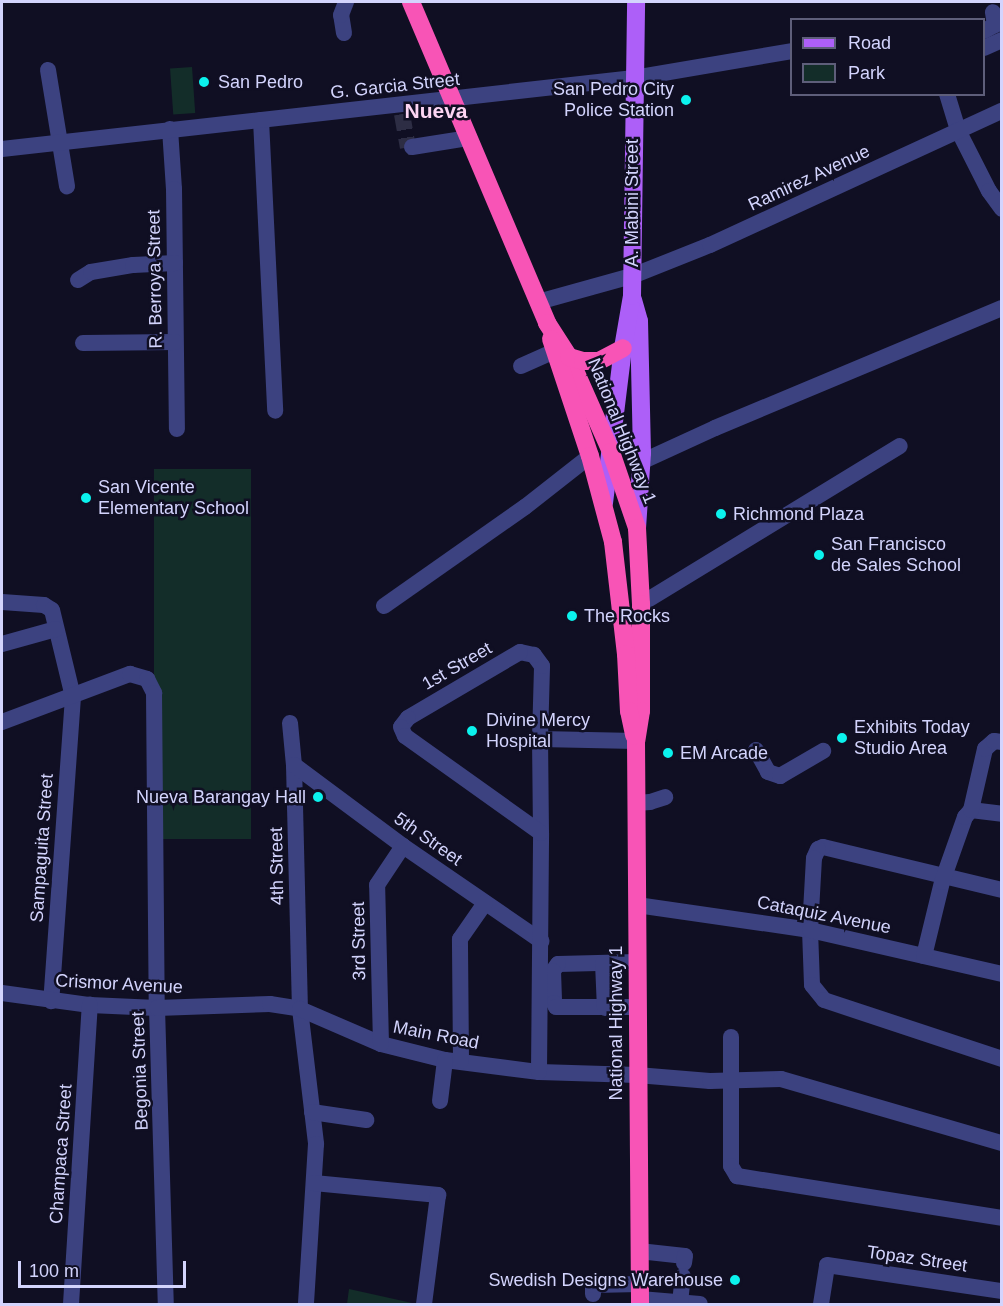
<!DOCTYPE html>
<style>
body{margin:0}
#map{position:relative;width:1003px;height:1306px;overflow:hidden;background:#100f23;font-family:Helvetica,sans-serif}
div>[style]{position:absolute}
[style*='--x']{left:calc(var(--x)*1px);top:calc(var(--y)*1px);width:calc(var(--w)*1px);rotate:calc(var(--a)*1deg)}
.green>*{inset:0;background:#132d29;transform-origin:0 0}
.minor-tunnel>*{height:16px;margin-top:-8px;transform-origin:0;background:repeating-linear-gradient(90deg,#2d2d44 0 16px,transparent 0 24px)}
.minor>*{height:16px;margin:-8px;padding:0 8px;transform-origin:8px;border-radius:8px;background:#3c4280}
.major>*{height:18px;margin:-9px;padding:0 9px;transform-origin:9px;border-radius:9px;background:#ad5ff8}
.highway>*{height:18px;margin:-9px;padding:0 9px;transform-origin:9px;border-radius:9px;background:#f854b6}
.dots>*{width:16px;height:16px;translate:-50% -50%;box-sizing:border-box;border:3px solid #100f23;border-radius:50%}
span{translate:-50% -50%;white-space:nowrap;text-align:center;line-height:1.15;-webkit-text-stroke:5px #100f23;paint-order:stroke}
.poi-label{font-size:18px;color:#d3d4fd}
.left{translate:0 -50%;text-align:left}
.right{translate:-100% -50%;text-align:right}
.street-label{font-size:18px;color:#d3d4fd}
.quarter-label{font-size:21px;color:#fdd5f3;font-weight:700}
.frame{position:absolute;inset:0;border:3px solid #d3d4fd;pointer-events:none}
.legend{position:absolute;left:790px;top:18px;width:195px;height:78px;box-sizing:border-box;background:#100f23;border:2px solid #5e5e7a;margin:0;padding:8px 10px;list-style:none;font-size:18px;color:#d3d4fd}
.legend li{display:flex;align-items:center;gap:12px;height:30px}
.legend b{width:30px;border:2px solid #5e5e7a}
.scale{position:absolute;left:18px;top:1261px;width:168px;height:27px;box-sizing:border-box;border:3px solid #d3d4fd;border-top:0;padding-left:8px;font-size:18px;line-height:21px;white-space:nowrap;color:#d3d4fd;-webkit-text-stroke:4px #100f23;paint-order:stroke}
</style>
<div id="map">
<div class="green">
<i style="left:192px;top:67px;width:46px;height:22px;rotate:86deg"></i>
<i style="left:154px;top:469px;width:97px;height:370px"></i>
<i style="clip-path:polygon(349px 1289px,412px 1303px,411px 1304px,347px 1304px)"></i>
</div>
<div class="minor-tunnel">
<i style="--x:402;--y:114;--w:34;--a:80"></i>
<i style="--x:408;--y:147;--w:4;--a:0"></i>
</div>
<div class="minor">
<i style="--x:984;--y:31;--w:13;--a:-29"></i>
<i style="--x:995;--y:25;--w:13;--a:-99"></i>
<i style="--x:344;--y:33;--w:18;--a:-99"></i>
<i style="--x:341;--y:15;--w:14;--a:-69"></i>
<i style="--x:984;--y:48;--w:20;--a:-24"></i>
<i style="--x:48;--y:70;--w:118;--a:80.7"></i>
<i style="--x:947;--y:94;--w:38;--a:73"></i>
<i style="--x:958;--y:130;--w:68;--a:63.1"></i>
<i style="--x:989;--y:191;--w:22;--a:54"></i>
<i style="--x:261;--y:120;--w:291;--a:87.2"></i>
<i style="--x:170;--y:129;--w:60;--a:86.2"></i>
<i style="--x:174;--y:189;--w:240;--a:89.3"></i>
<i style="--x:412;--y:147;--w:58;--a:-9"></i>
<i style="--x:2;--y:149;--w:636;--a:-6.41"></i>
<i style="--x:634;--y:78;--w:160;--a:-9.7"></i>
<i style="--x:78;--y:280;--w:15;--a:-32"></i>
<i style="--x:91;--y:272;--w:43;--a:-9.5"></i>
<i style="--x:133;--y:265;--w:42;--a:-2.7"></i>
<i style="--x:538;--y:302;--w:98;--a:-15.5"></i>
<i style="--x:632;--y:276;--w:84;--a:-21.7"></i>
<i style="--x:710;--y:245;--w:321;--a:-24.7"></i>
<i style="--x:83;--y:343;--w:92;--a:-0.6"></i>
<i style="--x:521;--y:366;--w:35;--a:-24"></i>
<i style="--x:641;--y:462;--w:81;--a:-24.7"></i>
<i style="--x:715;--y:428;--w:311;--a:-22.7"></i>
<i style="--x:2;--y:602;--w:42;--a:4.1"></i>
<i style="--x:44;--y:605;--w:9;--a:32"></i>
<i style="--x:52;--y:610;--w:89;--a:76.4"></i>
<i style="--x:73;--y:697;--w:305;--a:94.1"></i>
<i style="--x:641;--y:604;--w:303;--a:-31.4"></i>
<i style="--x:384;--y:606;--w:172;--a:-35.1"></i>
<i style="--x:525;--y:507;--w:83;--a:-38.1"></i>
<i style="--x:2;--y:644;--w:56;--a:-15.5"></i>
<i style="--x:2;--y:722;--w:137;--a:-20.6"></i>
<i style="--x:130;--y:674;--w:18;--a:16"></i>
<i style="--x:147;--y:679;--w:16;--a:63"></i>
<i style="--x:154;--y:693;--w:315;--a:89.5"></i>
<i style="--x:157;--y:1008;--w:296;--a:88.3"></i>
<i style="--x:290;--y:723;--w:42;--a:84.6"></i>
<i style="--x:294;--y:765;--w:244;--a:88.6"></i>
<i style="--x:300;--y:1009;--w:136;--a:83.2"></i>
<i style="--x:316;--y:1144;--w:160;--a:93.6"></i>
<i style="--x:540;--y:739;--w:96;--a:1.2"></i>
<i style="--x:756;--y:750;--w:25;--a:61"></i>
<i style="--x:768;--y:772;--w:13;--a:18"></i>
<i style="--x:780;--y:776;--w:50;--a:-30.2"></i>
<i style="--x:294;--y:765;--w:136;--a:36.6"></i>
<i style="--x:403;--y:846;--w:168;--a:34.5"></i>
<i style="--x:636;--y:803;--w:14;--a:-4"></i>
<i style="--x:650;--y:802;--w:16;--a:-18"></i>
<i style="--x:971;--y:810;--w:31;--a:7"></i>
<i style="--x:1002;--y:890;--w:184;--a:-166.5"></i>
<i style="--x:823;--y:847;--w:5;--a:158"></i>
<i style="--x:818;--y:849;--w:10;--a:114"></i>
<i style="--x:814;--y:858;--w:72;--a:93.2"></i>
<i style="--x:810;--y:930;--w:55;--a:87.9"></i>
<i style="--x:812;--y:985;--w:19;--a:51"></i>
<i style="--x:824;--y:1000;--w:188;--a:18.3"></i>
<i style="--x:637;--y:905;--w:175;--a:8.2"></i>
<i style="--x:810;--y:930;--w:197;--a:12.9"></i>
<i style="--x:924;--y:956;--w:76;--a:-76.3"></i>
<i style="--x:942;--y:882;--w:69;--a:-70.5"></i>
<i style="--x:965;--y:817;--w:9;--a:-49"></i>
<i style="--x:971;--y:810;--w:63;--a:-77.1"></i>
<i style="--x:985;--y:749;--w:12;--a:-42"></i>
<i style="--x:994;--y:741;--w:8;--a:7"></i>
<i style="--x:637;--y:962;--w:79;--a:178.5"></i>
<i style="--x:558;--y:964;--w:9;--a:126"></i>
<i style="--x:553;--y:971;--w:32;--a:88"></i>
<i style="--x:554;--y:1003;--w:4;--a:63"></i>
<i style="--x:556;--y:1007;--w:81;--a:0"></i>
<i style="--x:603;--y:963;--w:45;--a:87.5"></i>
<i style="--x:2;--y:993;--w:89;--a:7.8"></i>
<i style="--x:90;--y:1005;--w:67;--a:2.6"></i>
<i style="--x:157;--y:1008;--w:113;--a:-2"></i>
<i style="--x:270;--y:1004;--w:30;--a:9"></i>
<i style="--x:300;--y:1009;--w:88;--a:23.4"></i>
<i style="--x:381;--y:1044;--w:66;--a:14"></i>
<i style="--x:445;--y:1060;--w:95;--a:7.3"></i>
<i style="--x:539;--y:1072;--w:98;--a:1.8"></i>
<i style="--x:637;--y:1075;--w:73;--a:4.7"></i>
<i style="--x:710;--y:1081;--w:71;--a:-1.6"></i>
<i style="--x:781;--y:1079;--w:230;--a:16.2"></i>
<i style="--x:731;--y:1037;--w:129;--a:90"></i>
<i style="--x:731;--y:1166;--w:12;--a:59"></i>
<i style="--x:737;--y:1176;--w:268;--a:9"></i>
<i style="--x:381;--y:1044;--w:159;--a:-91.4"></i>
<i style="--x:377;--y:885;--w:47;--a:-56.3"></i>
<i style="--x:461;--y:1061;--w:122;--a:-90.5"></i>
<i style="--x:460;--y:939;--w:44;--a:-55.2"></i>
<i style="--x:539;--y:1072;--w:239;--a:-89.5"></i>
<i style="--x:541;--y:833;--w:94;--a:-90.6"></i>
<i style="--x:540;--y:739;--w:73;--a:-88.4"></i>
<i style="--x:542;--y:666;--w:14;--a:-126"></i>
<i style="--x:534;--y:655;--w:14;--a:-168"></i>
<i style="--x:520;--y:652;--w:130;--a:149.5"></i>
<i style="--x:408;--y:718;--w:11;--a:128"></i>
<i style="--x:401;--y:727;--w:10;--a:66"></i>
<i style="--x:405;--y:736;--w:167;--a:35.5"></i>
<i style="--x:440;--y:1101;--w:41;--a:-83"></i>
<i style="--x:312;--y:1112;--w:55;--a:8.4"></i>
<i style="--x:314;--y:1183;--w:125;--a:5.5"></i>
<i style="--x:438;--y:1195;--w:110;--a:97.3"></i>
<i style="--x:639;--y:1251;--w:46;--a:6.2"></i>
<i style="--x:685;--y:1256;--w:7;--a:98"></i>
<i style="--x:593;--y:1294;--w:9;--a:-90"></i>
<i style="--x:593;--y:1285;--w:47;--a:-1.2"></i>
<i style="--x:640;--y:1299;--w:60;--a:4.8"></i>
<i style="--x:680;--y:1303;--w:27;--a:-84"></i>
<i style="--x:71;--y:1304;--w:300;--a:-86.4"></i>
<i style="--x:821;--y:1304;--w:39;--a:-81"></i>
<i style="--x:827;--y:1265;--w:177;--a:8.5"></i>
</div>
<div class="major">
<i style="--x:633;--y:300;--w:22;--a:74"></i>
<i style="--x:639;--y:321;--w:132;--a:88.7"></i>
<i style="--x:642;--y:453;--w:75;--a:93.8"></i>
<i style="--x:604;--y:503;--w:156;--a:-83"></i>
<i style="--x:623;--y:348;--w:53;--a:-80.2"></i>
<i style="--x:632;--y:296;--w:294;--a:-89.2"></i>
</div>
<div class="highway">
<i style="--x:411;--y:2;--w:349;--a:67"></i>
<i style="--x:547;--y:323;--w:40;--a:57.1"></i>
<i style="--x:569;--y:357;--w:104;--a:66.1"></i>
<i style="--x:611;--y:452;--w:80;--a:71.1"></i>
<i style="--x:637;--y:528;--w:76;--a:87"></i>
<i style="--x:641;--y:604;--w:107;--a:90"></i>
<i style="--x:641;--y:711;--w:30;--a:99"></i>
<i style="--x:636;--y:741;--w:563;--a:89.59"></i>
<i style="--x:551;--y:339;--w:123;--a:71.6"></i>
<i style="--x:590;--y:456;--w:89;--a:75"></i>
<i style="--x:613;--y:542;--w:113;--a:83.4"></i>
<i style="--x:626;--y:654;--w:57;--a:87"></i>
<i style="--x:629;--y:711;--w:25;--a:78"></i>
<i style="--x:569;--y:357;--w:15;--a:16"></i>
<i style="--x:583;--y:361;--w:16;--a:0"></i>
<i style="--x:599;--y:361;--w:27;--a:-28"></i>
</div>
<div class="dots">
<i style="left:204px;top:82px;background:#0bf2ed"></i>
<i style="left:686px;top:100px;background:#0bf2ed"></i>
<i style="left:86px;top:498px;background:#0bf2ed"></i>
<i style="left:721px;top:514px;background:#0bf2ed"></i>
<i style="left:819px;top:555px;background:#0bf2ed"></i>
<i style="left:572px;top:616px;background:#0bf2ed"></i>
<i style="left:472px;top:731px;background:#0bf2ed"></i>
<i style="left:842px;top:738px;background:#0bf2ed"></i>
<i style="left:668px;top:753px;background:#0bf2ed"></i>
<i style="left:318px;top:797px;background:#0bf2ed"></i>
<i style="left:735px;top:1280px;background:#0bf2ed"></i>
</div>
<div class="poi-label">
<span class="left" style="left:218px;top:82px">San Pedro</span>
<span class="right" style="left:674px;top:100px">San Pedro City<br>Police Station</span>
<span class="left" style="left:98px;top:498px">San Vicente<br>Elementary School</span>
<span class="left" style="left:733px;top:514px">Richmond Plaza</span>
<span class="left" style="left:831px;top:555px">San Francisco<br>de Sales School</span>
<span class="left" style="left:584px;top:616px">The Rocks</span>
<span class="left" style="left:486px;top:731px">Divine Mercy<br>Hospital</span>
<span class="left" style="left:854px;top:738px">Exhibits Today<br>Studio Area</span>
<span class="left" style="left:680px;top:753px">EM Arcade</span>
<span class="right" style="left:306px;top:797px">Nueva Barangay Hall</span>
<span class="right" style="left:723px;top:1280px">Swedish Designs Warehouse</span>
</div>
<div class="street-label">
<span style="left:395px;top:86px;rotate:-6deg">G. Garcia Street</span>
<span style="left:809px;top:178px;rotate:-25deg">Ramirez Avenue</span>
<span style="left:632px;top:203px;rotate:-90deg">A. Mabini Street</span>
<span style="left:155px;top:279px;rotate:-91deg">R. Berroya Street</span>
<span style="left:622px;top:431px;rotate:68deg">National Highway 1</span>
<span style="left:457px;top:666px;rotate:-30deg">1st Street</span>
<span style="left:428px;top:839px;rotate:35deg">5th Street</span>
<span style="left:42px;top:848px;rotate:-86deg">Sampaguita Street</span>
<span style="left:277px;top:866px;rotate:-91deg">4th Street</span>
<span style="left:824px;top:915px;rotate:11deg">Cataquiz Avenue</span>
<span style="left:359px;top:941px;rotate:-91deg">3rd Street</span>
<span style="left:119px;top:984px;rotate:3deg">Crismor Avenue</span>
<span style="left:616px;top:1023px;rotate:-90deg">National Highway 1</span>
<span style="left:436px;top:1035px;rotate:11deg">Main Road</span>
<span style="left:140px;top:1071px;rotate:-92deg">Begonia Street</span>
<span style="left:61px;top:1154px;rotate:-86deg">Champaca Street</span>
<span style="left:917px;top:1259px;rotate:8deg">Topaz Street</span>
</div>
<div class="quarter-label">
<span style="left:436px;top:111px">Nueva</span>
</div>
<div class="frame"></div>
<ul class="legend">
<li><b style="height:8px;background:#ad5ff8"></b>Road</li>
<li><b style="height:16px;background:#132d29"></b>Park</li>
</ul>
<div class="scale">100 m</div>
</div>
